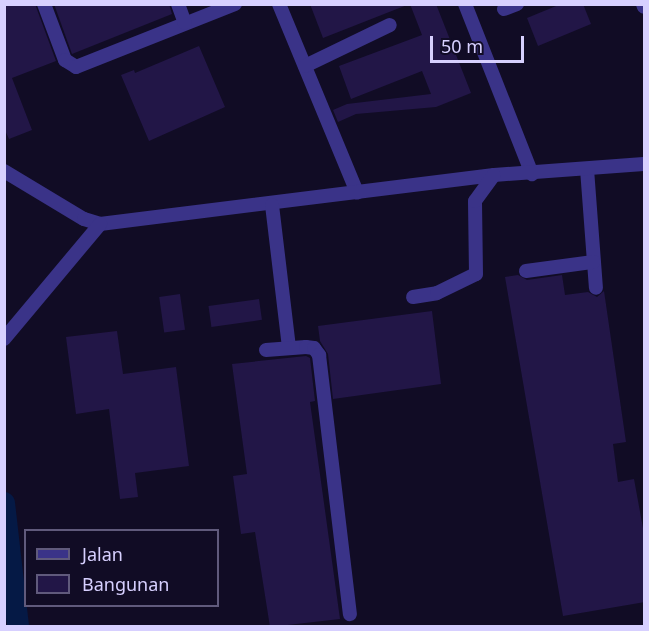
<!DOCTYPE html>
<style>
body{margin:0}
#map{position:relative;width:649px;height:631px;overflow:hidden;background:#110c25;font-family:"Noto Sans",sans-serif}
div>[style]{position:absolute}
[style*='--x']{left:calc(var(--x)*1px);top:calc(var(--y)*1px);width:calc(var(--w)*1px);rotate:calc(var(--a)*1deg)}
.river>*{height:22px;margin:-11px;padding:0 11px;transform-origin:11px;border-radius:11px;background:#051945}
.building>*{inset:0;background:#221647;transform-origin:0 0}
.minor>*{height:14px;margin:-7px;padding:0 7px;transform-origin:7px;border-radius:7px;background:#3a3388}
span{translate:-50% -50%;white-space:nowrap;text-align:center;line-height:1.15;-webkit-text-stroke:4.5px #110c25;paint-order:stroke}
.frame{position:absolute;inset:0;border:6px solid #d7d0ff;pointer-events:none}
.legend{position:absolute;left:24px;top:529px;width:195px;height:78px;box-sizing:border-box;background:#110c25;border:2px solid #605a7c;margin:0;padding:8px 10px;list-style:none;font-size:18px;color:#d7d0ff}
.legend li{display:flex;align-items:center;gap:12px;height:30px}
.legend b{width:30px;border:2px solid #605a7c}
.scale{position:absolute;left:430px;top:36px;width:94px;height:27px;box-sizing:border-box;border:3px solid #d7d0ff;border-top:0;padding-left:8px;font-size:18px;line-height:21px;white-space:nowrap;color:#d7d0ff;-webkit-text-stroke:4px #110c25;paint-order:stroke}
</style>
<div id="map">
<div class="river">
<i style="--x:4;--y:503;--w:124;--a:83.5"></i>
</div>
<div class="building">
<i style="clip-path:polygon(4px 4px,35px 4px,56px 61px,12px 78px,32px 130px,9px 139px,4px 128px)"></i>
<i style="clip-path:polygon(54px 4px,169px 4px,172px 14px,72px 54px)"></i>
<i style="clip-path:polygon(310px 4px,407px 4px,407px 5px,323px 38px)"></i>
<i style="clip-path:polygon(410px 4px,436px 4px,471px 93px,436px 107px,356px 114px,338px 122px,333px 110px,347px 104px,431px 94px,422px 71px,351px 99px,339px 66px,422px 35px)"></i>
<i style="clip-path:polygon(561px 4px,583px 4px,591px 24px,538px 46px,527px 18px)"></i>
<i style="clip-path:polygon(199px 46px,225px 107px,149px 141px,121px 75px,134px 70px,135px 73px)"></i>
<i style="clip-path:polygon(518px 275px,527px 280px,562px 275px,565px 295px,588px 292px,597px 297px,604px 291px,626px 442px,613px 444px,618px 482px,634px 479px,645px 539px,645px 602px,563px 616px,505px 277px)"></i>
<i style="left:180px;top:294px;width:36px;height:21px;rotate:82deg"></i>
<i style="left:259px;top:299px;width:21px;height:51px;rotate:82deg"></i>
<i style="clip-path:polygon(432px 311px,441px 384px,333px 399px,328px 354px,320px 341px,318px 326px)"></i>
<i style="clip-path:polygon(117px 331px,123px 374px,176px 367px,189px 466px,135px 473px,138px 497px,120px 499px,109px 409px,76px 414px,66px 337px)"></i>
<i style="clip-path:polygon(306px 356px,310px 358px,315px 401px,310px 402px,340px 619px,270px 627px,255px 532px,241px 534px,233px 476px,247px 474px,232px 364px)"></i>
</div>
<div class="minor">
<i style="--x:44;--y:4;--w:60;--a:69.4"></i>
<i style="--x:65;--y:60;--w:13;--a:32"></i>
<i style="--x:76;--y:67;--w:171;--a:-21.6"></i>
<i style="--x:178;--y:4;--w:20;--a:70"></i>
<i style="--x:279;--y:4;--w:204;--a:67.5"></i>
<i style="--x:465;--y:4;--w:183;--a:68.5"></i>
<i style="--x:643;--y:4;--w:3;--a:72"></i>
<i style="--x:504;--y:9;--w:14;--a:-21"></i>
<i style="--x:305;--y:66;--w:94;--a:-25.8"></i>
<i style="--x:587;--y:169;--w:119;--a:85.7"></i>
<i style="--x:4;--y:171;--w:93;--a:31"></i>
<i style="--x:84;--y:219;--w:17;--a:17"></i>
<i style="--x:100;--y:224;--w:397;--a:-7.1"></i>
<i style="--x:494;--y:175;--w:150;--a:-4.2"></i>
<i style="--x:272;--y:205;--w:143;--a:83.2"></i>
<i style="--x:526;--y:271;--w:68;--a:-7.7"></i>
<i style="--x:413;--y:297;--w:24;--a:-9"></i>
<i style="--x:437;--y:293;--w:43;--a:-26"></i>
<i style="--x:476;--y:274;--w:73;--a:-90.8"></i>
<i style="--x:475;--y:201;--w:32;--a:-54"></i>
<i style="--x:4;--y:339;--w:150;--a:-50.1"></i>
<i style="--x:266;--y:350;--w:40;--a:-4.3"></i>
<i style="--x:306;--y:347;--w:8;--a:7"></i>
<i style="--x:314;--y:348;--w:9;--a:54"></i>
<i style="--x:319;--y:355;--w:261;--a:83.2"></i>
</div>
<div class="frame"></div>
<ul class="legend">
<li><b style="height:8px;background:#3a3388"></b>Jalan</li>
<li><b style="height:16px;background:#221647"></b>Bangunan</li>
</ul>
<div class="scale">50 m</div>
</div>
